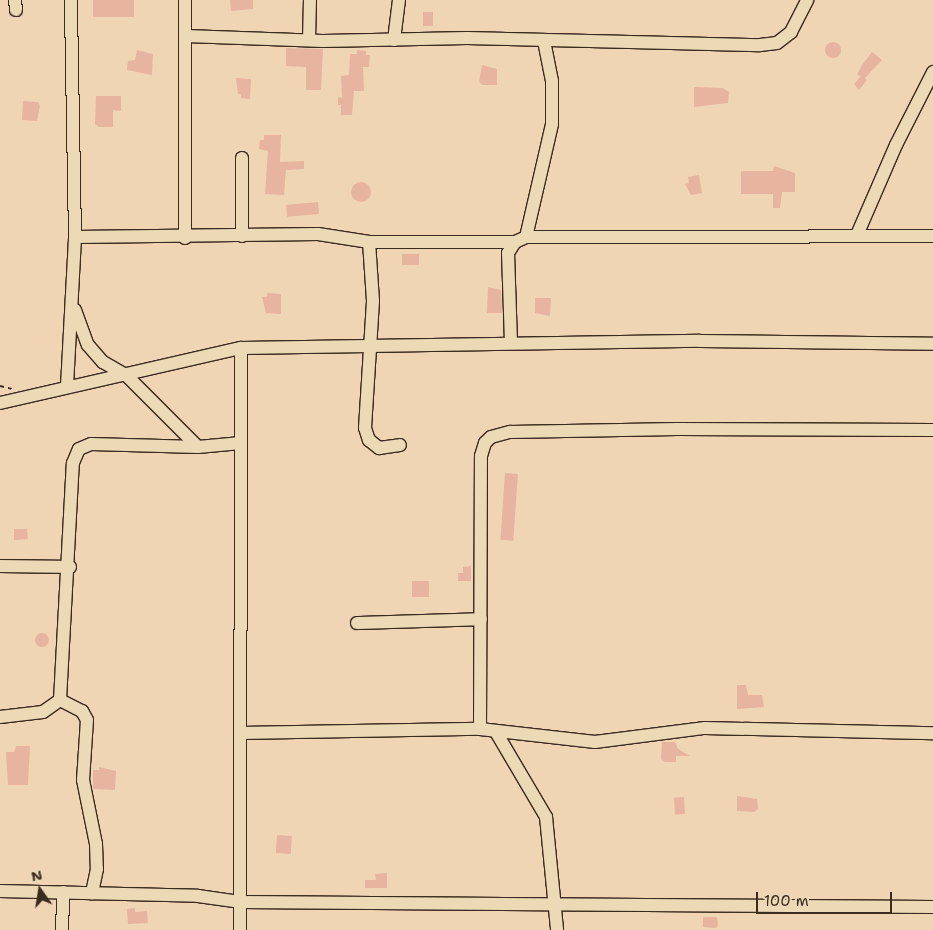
<!DOCTYPE html>
<style>
body{margin:0}
#map{position:relative;width:933px;height:930px;overflow:hidden;background:#f0d5b5;font-family:"Shantell Sans",sans-serif}
div>[style]{position:absolute}
[style*='--x']{left:calc(var(--x)*1px);top:calc(var(--y)*1px);width:calc(var(--w)*1px);rotate:calc(var(--a)*1deg)}
.building>*{inset:0;background:#e7b4a0;transform-origin:0 0}
.round{border-radius:50%}
.path>*{height:2px;margin-top:-1px;transform-origin:0;background:repeating-linear-gradient(90deg,#3b2a1e 0 4px,transparent 0 8px)}
.roads{filter:drop-shadow(1px 0 #3b2a1e) drop-shadow(-1px 0 #3b2a1e) drop-shadow(0 1px #3b2a1e) drop-shadow(0 -1px #3b2a1e)}
.minor>*{height:12px;margin:-6px;padding:0 6px;transform-origin:6px;border-radius:6px;background:#ecd9b6}
span{translate:-50% -50%;white-space:nowrap;text-align:center;line-height:1.15;-webkit-text-stroke:4px #ecd9b6;paint-order:stroke}
.north{position:absolute;left:15px;top:865px;width:50px;height:50px;-webkit-text-stroke:4px #ecd9b6;paint-order:stroke;rotate:347deg;font-size:14px;font-weight:700;line-height:20px;text-align:center;color:#3b2a1e}
.north::after{content:'';display:block;margin:auto;width:18px;height:22px;background:#3b2a1e;clip-path:polygon(50% 0,100% 100%,50% 72%,0 100%)}
.scale{position:absolute;left:756px;top:892px;width:136px;height:22px;box-sizing:border-box;border:2px solid #3b2a1e;border-top:0;padding-left:6px;font-size:15px;line-height:18px;white-space:nowrap;color:#3b2a1e;-webkit-text-stroke:4px #ecd9b6;paint-order:stroke}
</style>
<div id="map">
<div class="building">
<i style="left:93px;top:0;width:41px;height:17px"></i>
<i style="clip-path:polygon(230px 0,253px 0,253px 9px,231px 11px)"></i>
<i style="left:423px;top:12px;width:10px;height:14px"></i>
<i class="round" style="left:825px;top:42px;width:16px;height:16px"></i>
<i style="clip-path:polygon(286px 48px,323px 49px,321px 90px,306px 90px,306px 67px,286px 66px)"></i>
<i style="clip-path:polygon(137px 50px,153px 54px,152px 75px,127px 70px,128px 61px,135px 60px)"></i>
<i style="clip-path:polygon(357px 50px,366px 51px,366px 55px,370px 55px,369px 67px,363px 67px,364px 91px,354px 91px,352px 115px,341px 115px,341px 105px,338px 105px,338px 97px,342px 98px,341px 76px,349px 75px,350px 54px,357px 54px)"></i>
<i style="clip-path:polygon(872px 52px,882px 60px,865px 78px,867px 80px,859px 90px,854px 84px,861px 76px,857px 75px,862px 65px)"></i>
<i style="clip-path:polygon(482px 65px,497px 69px,497px 85px,483px 85px,479px 82px)"></i>
<i style="clip-path:polygon(236px 78px,251px 79px,250px 99px,241px 98px,241px 94px,238px 94px)"></i>
<i style="clip-path:polygon(694px 87px,723px 88px,729px 92px,728px 103px,694px 107px)"></i>
<i style="clip-path:polygon(96px 96px,121px 96px,121px 111px,113px 110px,113px 127px,99px 127px,95px 124px)"></i>
<i style="clip-path:polygon(23px 101px,38px 102px,40px 106px,37px 121px,22px 120px)"></i>
<i style="clip-path:polygon(264px 135px,281px 135px,280px 162px,304px 161px,304px 169px,286px 170px,284px 195px,265px 194px,268px 151px,259px 149px,260px 140px,264px 140px)"></i>
<i style="clip-path:polygon(774px 166px,795px 173px,795px 192px,782px 192px,780px 208px,773px 208px,773px 194px,741px 194px,741px 171px,773px 171px)"></i>
<i style="clip-path:polygon(699px 175px,702px 193px,691px 195px,685px 184px,689px 183px,688px 177px)"></i>
<i class="round" style="left:351px;top:182px;width:20px;height:20px"></i>
<i style="left:318px;top:202px;width:12px;height:32px;rotate:85deg"></i>
<i style="left:402px;top:254px;width:17px;height:11px"></i>
<i style="clip-path:polygon(488px 287px,501px 290px,502px 313px,487px 313px)"></i>
<i style="clip-path:polygon(267px 293px,281px 294px,281px 314px,266px 313px,262px 297px,267px 297px)"></i>
<i style="clip-path:polygon(535px 298px,551px 298px,550px 316px,535px 313px)"></i>
<i style="left:505px;top:473px;width:13px;height:67px;rotate:4deg"></i>
<i style="clip-path:polygon(14px 529px,27px 529px,28px 539px,14px 540px)"></i>
<i style="clip-path:polygon(471px 566px,471px 581px,458px 581px,458px 573px,463px 573px,463px 567px)"></i>
<i style="left:412px;top:581px;width:17px;height:16px"></i>
<i class="round" style="left:35px;top:633px;width:14px;height:14px"></i>
<i style="clip-path:polygon(737px 685px,746px 685px,748px 695px,762px 695px,764px 707px,737px 709px)"></i>
<i style="clip-path:polygon(662px 742px,675px 742px,678px 749px,690px 756px,676px 756px,676px 762px,665px 762px,661px 759px)"></i>
<i style="clip-path:polygon(16px 746px,30px 746px,28px 785px,8px 785px,6px 752px,14px 752px)"></i>
<i style="clip-path:polygon(99px 767px,116px 771px,115px 790px,93px 789px,93px 770px,99px 770px)"></i>
<i style="clip-path:polygon(737px 796px,757px 799px,758px 809px,754px 812px,737px 811px)"></i>
<i style="left:684px;top:797px;width:17px;height:10px;rotate:87deg"></i>
<i style="left:277px;top:835px;width:15px;height:18px;rotate:4deg"></i>
<i style="clip-path:polygon(387px 873px,387px 888px,365px 888px,365px 880px,376px 880px,375px 874px)"></i>
<i style="clip-path:polygon(135px 908px,135px 912px,147px 911px,148px 923px,128px 924px,127px 909px)"></i>
<i style="clip-path:polygon(703px 917px,717px 917px,718px 925px,716px 928px,703px 927px)"></i>
</div>
<div class="path">
<i style="--x:0;--y:386;--w:12;--a:14"></i>
</div>
<div class="roads">
<div class="minor">
<i style="--x:15;--y:0;--w:10;--a:84"></i>
<i style="--x:186;--y:36;--w:137;--a:2.1"></i>
<i style="--x:323;--y:41;--w:144;--a:-1.2"></i>
<i style="--x:467;--y:38;--w:293;--a:1.4"></i>
<i style="--x:760;--y:45;--w:17;--a:-7"></i>
<i style="--x:777;--y:43;--w:18;--a:-38"></i>
<i style="--x:791;--y:32;--w:36;--a:-63"></i>
<i style="--x:309;--y:40;--w:40;--a:-88.6"></i>
<i style="--x:394;--y:40;--w:40;--a:-82.9"></i>
<i style="--x:242;--y:158;--w:78;--a:90"></i>
<i style="--x:857;--y:235;--w:98;--a:-66.6"></i>
<i style="--x:896;--y:145;--w:82;--a:-63.1"></i>
<i style="--x:75;--y:237;--w:243;--a:-0.7"></i>
<i style="--x:318;--y:234;--w:52;--a:8.9"></i>
<i style="--x:369;--y:242;--w:146;--a:0"></i>
<i style="--x:526;--y:237;--w:116;--a:-77"></i>
<i style="--x:552;--y:124;--w:43;--a:-90"></i>
<i style="--x:552;--y:81;--w:41;--a:-101.3"></i>
<i style="--x:185;--y:238;--w:238;--a:-90"></i>
<i style="--x:369;--y:242;--w:59;--a:86.1"></i>
<i style="--x:373;--y:301;--w:127;--a:93.6"></i>
<i style="--x:365;--y:428;--w:13;--a:72"></i>
<i style="--x:369;--y:440;--w:13;--a:39"></i>
<i style="--x:379;--y:448;--w:21;--a:-8"></i>
<i style="--x:75;--y:310;--w:37;--a:70"></i>
<i style="--x:88;--y:345;--w:23;--a:49"></i>
<i style="--x:103;--y:362;--w:28;--a:30"></i>
<i style="--x:127;--y:376;--w:100;--a:45"></i>
<i style="--x:511;--y:343;--w:90;--a:-91.9"></i>
<i style="--x:508;--y:253;--w:13;--a:-58"></i>
<i style="--x:515;--y:242;--w:12;--a:-24"></i>
<i style="--x:526;--y:237;--w:407;--a:-0.1"></i>
<i style="--x:67;--y:386;--w:149;--a:-86.9"></i>
<i style="--x:75;--y:237;--w:237;--a:-91"></i>
<i style="--x:0;--y:403;--w:247;--a:-12.9"></i>
<i style="--x:241;--y:348;--w:459;--a:-0.9"></i>
<i style="--x:700;--y:341;--w:233;--a:0.7"></i>
<i style="--x:0;--y:566;--w:70;--a:0.8"></i>
<i style="--x:357;--y:623;--w:124;--a:-1.8"></i>
<i style="--x:60;--y:700;--w:25;--a:27"></i>
<i style="--x:82;--y:711;--w:10;--a:61"></i>
<i style="--x:87;--y:720;--w:60;--a:93.8"></i>
<i style="--x:83;--y:780;--w:65;--a:78.5"></i>
<i style="--x:96;--y:844;--w:25;--a:88"></i>
<i style="--x:97;--y:869;--w:25;--a:102"></i>
<i style="--x:0;--y:717;--w:43;--a:-6.6"></i>
<i style="--x:43;--y:712;--w:21;--a:-35"></i>
<i style="--x:60;--y:700;--w:237;--a:-86.9"></i>
<i style="--x:73;--y:463;--w:15;--a:-67"></i>
<i style="--x:79;--y:449;--w:13;--a:-23"></i>
<i style="--x:91;--y:444;--w:107;--a:1.6"></i>
<i style="--x:198;--y:447;--w:43;--a:-5.3"></i>
<i style="--x:480;--y:729;--w:273;--a:-89.8"></i>
<i style="--x:481;--y:456;--w:14;--a:-73"></i>
<i style="--x:485;--y:443;--w:8;--a:-45"></i>
<i style="--x:491;--y:437;--w:20;--a:-15"></i>
<i style="--x:510;--y:432;--w:167;--a:-1"></i>
<i style="--x:677;--y:429;--w:256;--a:0.2"></i>
<i style="--x:496;--y:732;--w:99;--a:59.5"></i>
<i style="--x:546;--y:817;--w:114;--a:84.4"></i>
<i style="--x:240;--y:733;--w:240;--a:-1"></i>
<i style="--x:480;--y:729;--w:116;--a:6.4"></i>
<i style="--x:595;--y:742;--w:111;--a:-7.3"></i>
<i style="--x:705;--y:728;--w:228;--a:1.3"></i>
<i style="--x:0;--y:891;--w:198;--a:1.4"></i>
<i style="--x:198;--y:896;--w:42;--a:8.1"></i>
<i style="--x:240;--y:902;--w:693;--a:0.41"></i>
<i style="--x:62;--y:930;--w:38;--a:-88"></i>
<i style="--x:240;--y:930;--w:582;--a:-89.9"></i>
</div>
</div>
<div class="north">N</div>
<div class="scale">100 m</div>
</div>
